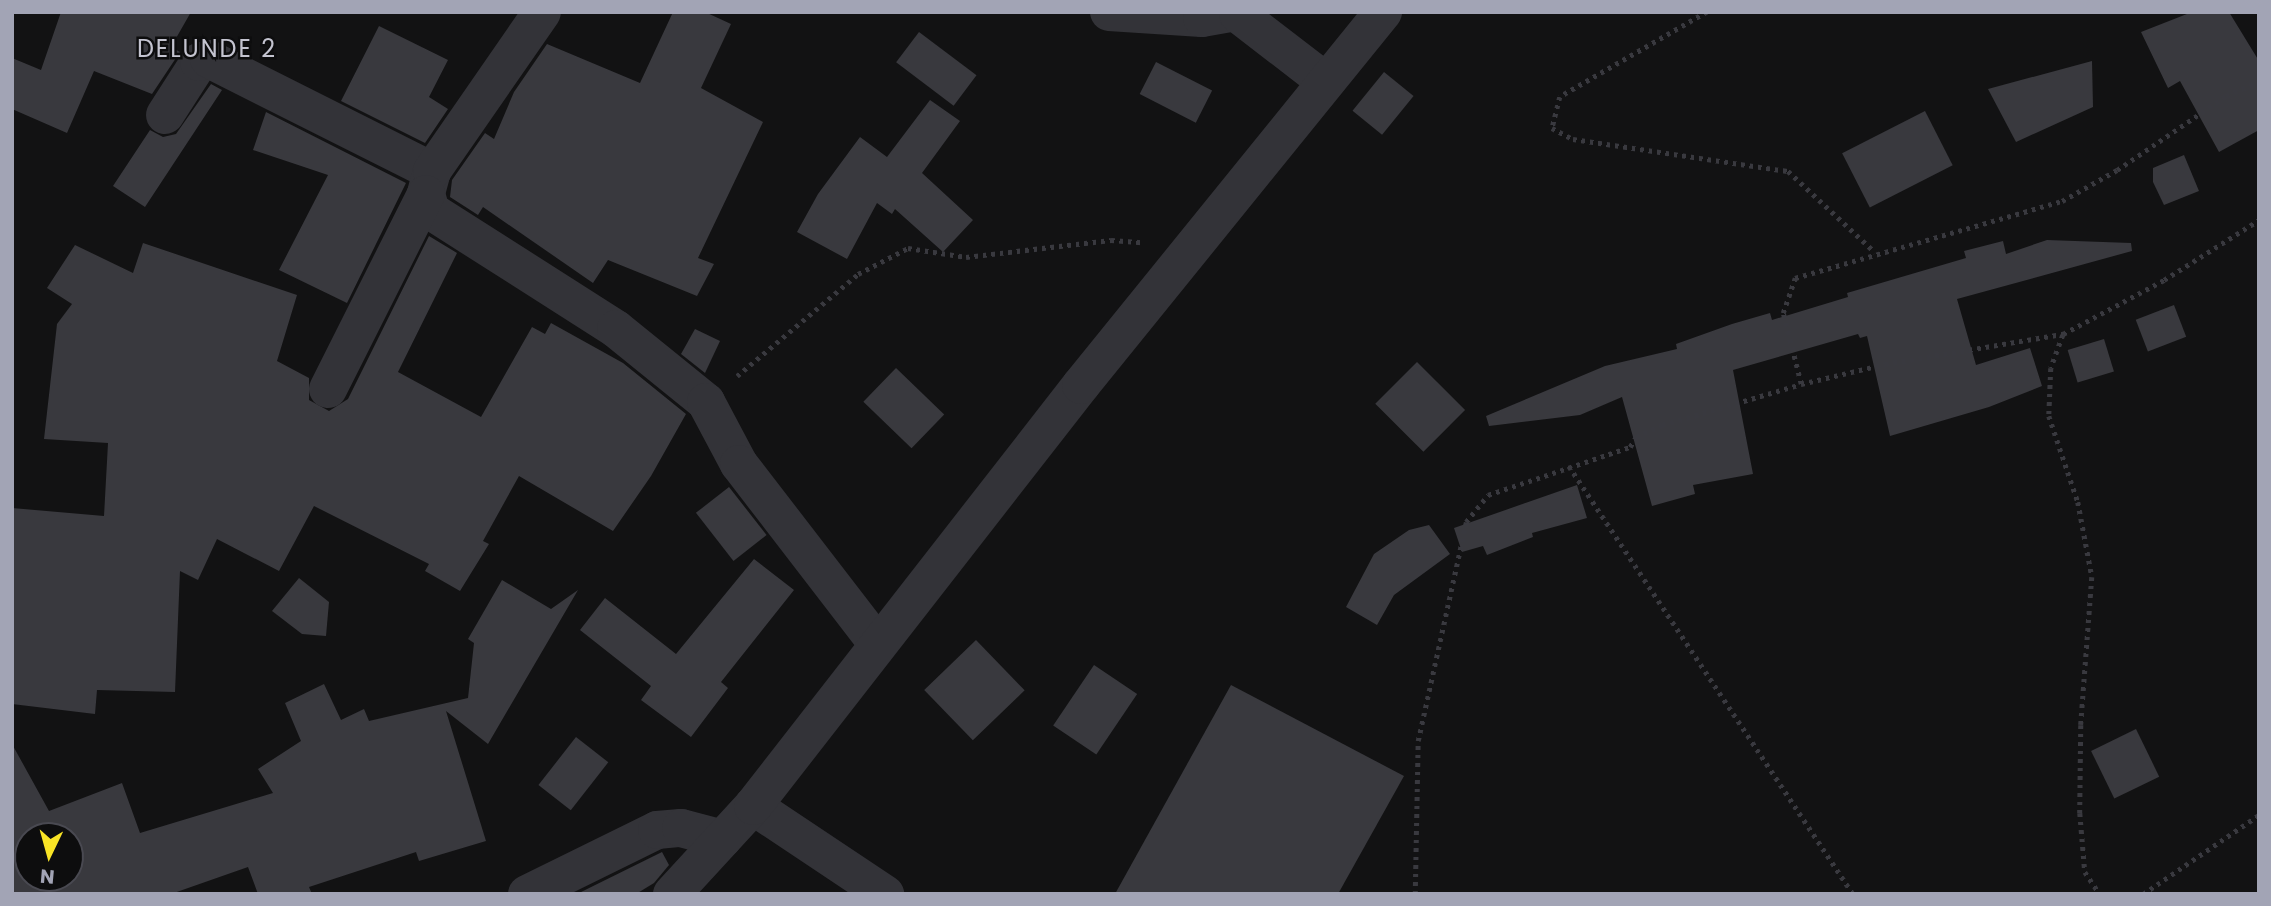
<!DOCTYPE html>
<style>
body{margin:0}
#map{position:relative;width:2271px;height:906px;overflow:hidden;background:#121213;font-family:Poppins,sans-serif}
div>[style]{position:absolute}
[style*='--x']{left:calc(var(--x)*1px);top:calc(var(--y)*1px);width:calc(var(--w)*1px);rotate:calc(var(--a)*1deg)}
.building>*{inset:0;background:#39393e;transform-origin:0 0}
.path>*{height:4.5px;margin-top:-2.25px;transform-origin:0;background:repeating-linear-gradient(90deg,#39393f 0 3.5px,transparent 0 8.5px)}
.minor>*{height:38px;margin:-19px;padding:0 19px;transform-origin:19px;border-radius:19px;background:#333338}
.tertiary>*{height:38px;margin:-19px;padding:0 19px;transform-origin:19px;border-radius:19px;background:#333338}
span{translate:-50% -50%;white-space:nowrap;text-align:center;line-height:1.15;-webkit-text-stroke:5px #0d0d0e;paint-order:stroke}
.quarter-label{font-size:24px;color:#c4c4d0;letter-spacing:2px}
.frame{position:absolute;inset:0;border:14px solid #a2a4b5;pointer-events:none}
.north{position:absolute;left:14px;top:822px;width:70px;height:70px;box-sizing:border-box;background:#0d0d0e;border:2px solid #494951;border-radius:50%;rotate:185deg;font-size:19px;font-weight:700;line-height:28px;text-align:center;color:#a2a4b5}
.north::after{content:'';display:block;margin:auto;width:24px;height:32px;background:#f8e325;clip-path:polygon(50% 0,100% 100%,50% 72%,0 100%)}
</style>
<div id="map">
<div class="building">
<i style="clip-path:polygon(61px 12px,191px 12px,171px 47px,180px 52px,152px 94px,94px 71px,67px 133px,12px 109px,12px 58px,41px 70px)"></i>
<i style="clip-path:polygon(673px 12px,705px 12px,731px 24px,701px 88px,763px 122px,698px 258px,714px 264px,697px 296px,608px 260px,593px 283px,483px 207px,478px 215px,450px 197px,452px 180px,485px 133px,494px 139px,514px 92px,547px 44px,640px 83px)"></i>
<i style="clip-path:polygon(2192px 12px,2229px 12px,2259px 61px,2259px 130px,2219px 152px,2180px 81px,2168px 88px,2141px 32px)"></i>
<i style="clip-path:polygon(379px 26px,448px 60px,429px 97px,448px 109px,425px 143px,341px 101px)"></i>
<i style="left:919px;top:32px;width:72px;height:38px;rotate:37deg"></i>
<i style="clip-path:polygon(2092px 61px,2093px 107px,2016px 142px,1988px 89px)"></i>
<i style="left:1156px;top:62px;width:63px;height:36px;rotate:27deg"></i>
<i style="left:1384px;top:72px;width:38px;height:50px;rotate:39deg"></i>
<i style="clip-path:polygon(211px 84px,222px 90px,145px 207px,113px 186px,150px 130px,163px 137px,176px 134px)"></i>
<i style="clip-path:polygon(930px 100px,960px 121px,922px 173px,973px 220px,943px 252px,895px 209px,892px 214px,877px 203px,847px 259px,797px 232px,818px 194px,860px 137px,887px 157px)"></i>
<i style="left:1925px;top:111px;width:61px;height:93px;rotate:63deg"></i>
<i style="clip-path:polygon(266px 112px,406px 183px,347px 303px,279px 270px,328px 175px,253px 150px)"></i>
<i style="clip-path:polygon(2184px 155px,2199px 191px,2164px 205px,2153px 182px,2153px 168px)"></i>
<i style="clip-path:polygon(429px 236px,457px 253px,398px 372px,481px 417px,532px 327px,545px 334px,551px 323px,623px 363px,686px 414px,651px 476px,613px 531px,519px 476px,483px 541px,489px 544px,460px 591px,425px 571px,429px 564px,314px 506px,279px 571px,217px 539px,198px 580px,180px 571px,175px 692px,97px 690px,95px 714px,12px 704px,12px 508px,104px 516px,108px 443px,44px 439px,57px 324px,72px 304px,47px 288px,75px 245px,133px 273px,143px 243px,297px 295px,277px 361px,309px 378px,309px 400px,329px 411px,348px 399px)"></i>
<i style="clip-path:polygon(2047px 240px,2131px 243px,2132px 251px,1957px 299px,1976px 365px,2030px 348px,2042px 386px,1989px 407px,1890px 436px,1867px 336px,1860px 338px,1858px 334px,1733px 370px,1753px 474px,1693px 485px,1695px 494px,1652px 506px,1622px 397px,1580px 415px,1489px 426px,1486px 416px,1605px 366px,1677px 349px,1676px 344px,1732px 324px,1770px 313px,1772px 320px,1848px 297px,1847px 293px,1966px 258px,1964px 251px,2003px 241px,2006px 254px)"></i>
<i style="left:2174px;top:305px;width:34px;height:41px;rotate:69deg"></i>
<i style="clip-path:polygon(695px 329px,720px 341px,705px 373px,681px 354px)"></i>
<i style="left:2104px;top:339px;width:34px;height:38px;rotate:73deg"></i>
<i style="left:1417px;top:362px;width:68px;height:59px;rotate:45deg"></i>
<i style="left:896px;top:368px;width:67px;height:47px;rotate:44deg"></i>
<i style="clip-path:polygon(1577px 485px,1587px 518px,1532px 533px,1533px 537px,1487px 555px,1483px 546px,1462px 552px,1454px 528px)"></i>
<i style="left:729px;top:487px;width:61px;height:42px;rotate:52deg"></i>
<i style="clip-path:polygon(1429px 525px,1450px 554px,1394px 595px,1377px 625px,1346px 607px,1374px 554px,1409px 530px)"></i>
<i style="clip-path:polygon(754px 559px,794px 590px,721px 682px,728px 688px,691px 737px,641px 700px,651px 686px,580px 630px,605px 598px,676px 654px)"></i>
<i style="clip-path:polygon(299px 578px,329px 602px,326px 636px,302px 634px,272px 611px)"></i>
<i style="clip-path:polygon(evenodd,502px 580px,551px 609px,578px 590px,488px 744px,446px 711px,486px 841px,419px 861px,416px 852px,309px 887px,312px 894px,258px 894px,248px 867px,171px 894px,12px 894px,12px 744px,49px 811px,122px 783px,140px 833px,273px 793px,258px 769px,301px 741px,285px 703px,324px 684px,341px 720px,364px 709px,369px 721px,468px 698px,474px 643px,468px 639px,502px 580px,28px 836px,70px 836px,70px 878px,28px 878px,28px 836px)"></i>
<i style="left:976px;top:640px;width:70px;height:72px;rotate:46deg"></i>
<i style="left:1094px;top:665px;width:52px;height:73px;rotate:34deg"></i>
<i style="clip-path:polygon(1231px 685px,1404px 776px,1338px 894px,1115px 894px)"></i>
<i style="left:2136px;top:729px;width:53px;height:50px;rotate:64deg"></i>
<i style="left:576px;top:737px;width:41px;height:61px;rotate:38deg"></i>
<i style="clip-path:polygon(662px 852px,669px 865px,654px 883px,636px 894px,577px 894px)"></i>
</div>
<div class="path">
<i style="--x:1707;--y:12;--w:170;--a:150"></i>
<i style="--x:1560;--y:97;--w:32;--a:104"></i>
<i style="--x:1552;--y:128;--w:24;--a:28"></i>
<i style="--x:1573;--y:139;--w:217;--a:8.5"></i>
<i style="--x:1788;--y:171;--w:119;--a:43"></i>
<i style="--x:2063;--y:335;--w:35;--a:110"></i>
<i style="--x:2051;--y:368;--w:48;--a:92.4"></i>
<i style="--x:2049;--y:416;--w:91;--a:71.4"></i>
<i style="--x:2078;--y:502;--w:76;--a:79.4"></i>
<i style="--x:2092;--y:577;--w:148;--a:94.3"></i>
<i style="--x:2081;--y:725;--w:88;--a:90.7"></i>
<i style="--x:2080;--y:813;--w:59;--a:85.2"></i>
<i style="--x:2085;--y:872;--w:27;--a:56"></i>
<i style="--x:737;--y:376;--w:158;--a:-40.1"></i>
<i style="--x:858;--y:274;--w:56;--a:-27.5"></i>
<i style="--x:908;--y:248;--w:59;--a:8.8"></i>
<i style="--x:966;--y:257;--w:146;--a:-6.7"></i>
<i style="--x:1111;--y:240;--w:31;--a:4"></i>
<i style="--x:1801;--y:384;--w:73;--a:-104.2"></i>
<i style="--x:1783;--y:313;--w:37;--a:-71"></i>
<i style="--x:1795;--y:278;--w:278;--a:-16.1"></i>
<i style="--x:2062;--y:201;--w:63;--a:-29.4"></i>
<i style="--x:2117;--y:170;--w:132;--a:-34.2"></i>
<i style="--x:2226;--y:96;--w:36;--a:-24"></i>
<i style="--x:1569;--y:466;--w:514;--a:56.43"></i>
<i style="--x:1415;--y:894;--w:153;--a:-88.9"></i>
<i style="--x:1418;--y:741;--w:224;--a:-77.6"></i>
<i style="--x:1466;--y:522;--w:35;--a:-51"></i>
<i style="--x:1488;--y:495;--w:150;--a:-18.7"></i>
<i style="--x:1630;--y:447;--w:12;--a:-59"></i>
<i style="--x:1636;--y:437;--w:29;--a:-25"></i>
<i style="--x:1662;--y:425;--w:145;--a:-16.4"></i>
<i style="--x:1801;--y:384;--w:86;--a:-13.4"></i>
<i style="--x:1885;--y:364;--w:181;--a:-9.6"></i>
<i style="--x:2063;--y:334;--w:115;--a:-28.1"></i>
<i style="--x:2164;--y:280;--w:112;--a:-32.3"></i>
<i style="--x:2143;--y:894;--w:140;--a:-34.3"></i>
</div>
<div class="minor">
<i style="--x:1109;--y:12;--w:93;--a:3.7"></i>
<i style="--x:1202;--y:18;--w:36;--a:-10"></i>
<i style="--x:1238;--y:14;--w:110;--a:37.6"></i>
<i style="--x:165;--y:115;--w:63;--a:-57.3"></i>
<i style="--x:199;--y:62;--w:10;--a:-17"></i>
<i style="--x:209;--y:59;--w:250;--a:26.7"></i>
<i style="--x:432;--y:171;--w:24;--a:105"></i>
<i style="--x:426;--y:194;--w:18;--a:74"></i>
<i style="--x:431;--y:211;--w:219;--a:32.5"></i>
<i style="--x:616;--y:329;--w:116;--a:39"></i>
<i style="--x:706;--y:402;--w:70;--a:62"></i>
<i style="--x:739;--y:464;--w:226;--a:52.4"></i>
<i style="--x:432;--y:171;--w:193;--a:-55.3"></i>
<i style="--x:328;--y:389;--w:218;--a:-63.3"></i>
<i style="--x:753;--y:806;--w:159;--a:33.7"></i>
<i style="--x:527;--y:894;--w:145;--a:-26.2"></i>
<i style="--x:657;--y:830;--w:24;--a:-5"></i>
<i style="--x:681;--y:828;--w:43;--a:14.7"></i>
</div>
<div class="tertiary">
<i style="--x:672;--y:894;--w:120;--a:-47.4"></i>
<i style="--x:753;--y:806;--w:534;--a:-52.08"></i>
<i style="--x:1081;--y:385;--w:480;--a:-51"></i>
</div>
<div class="quarter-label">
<span style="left:207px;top:49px">DELUNDE 2</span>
</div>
<div class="frame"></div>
<div class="north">N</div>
</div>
